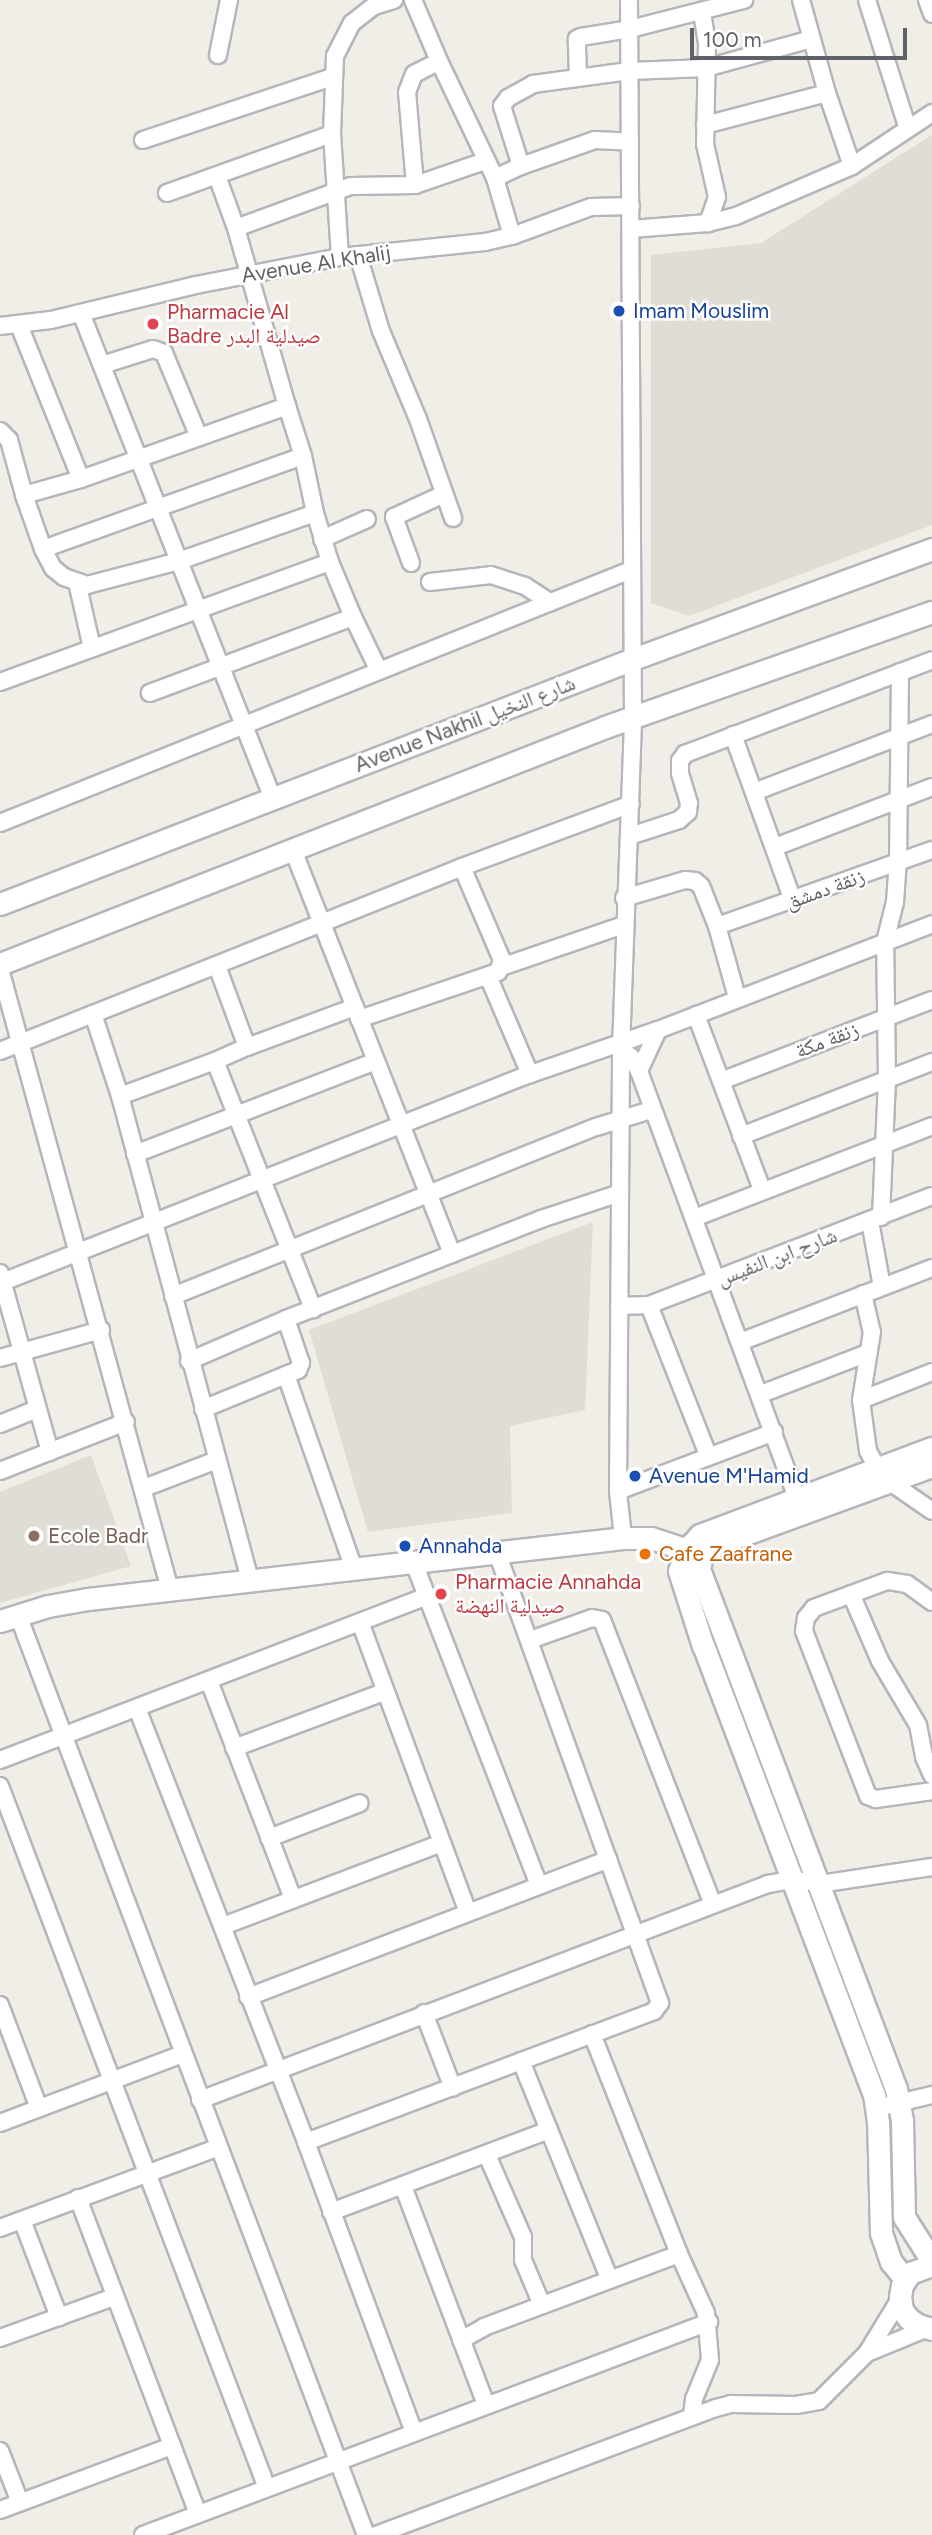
<!DOCTYPE html>
<meta charset="utf-8">
<style>
body{margin:0}
#map{position:relative;width:932px;height:2535px;overflow:hidden;background:#f0eee7;font-family:Figtree,"Noto Naskh Arabic",sans-serif}
div>[style]{position:absolute}
[style*='--x']{left:calc(var(--x)*1px);top:calc(var(--y)*1px);width:calc(var(--w)*1px);rotate:calc(var(--a)*1deg)}
.education>*{inset:0;background:#dfddd5}
.roads{filter:drop-shadow(2px 0 #b4b6bb) drop-shadow(-2px 0 #b4b6bb) drop-shadow(0 2px #b4b6bb) drop-shadow(0 -2px #b4b6bb)}
.street>*{height:16px;margin:-8px;padding:0 8px;transform-origin:8px;border-radius:8px;background:#fff}
.secondary>*{height:21px;margin:-10.5px;padding:0 10.5px;transform-origin:10.5px;border-radius:10.5px;background:#fff}
.dots>*{width:19px;height:19px;translate:-50% -50%;box-sizing:border-box;border:4px solid #fff;border-radius:50%}
span{translate:-50% -50%;white-space:nowrap;text-align:center;line-height:1.15;-webkit-text-stroke:5px #fff;paint-order:stroke}
.street-label{font-size:21px;color:#5e6166}
.transit-label{font-size:21px;color:#164399}
.left{translate:0 -50%;text-align:left}
.health-label{font-size:21px;color:#be3a42}
.education-label{font-size:21px;color:#785e54}
.food-label{font-size:21px;color:#c56008}
.scale{position:absolute;left:690px;top:28px;width:217px;height:32px;box-sizing:border-box;border:4px solid #5e6166;border-top:0;padding-left:9px;font-size:21px;line-height:24px;white-space:nowrap;color:#5e6166;-webkit-text-stroke:5px #fff;paint-order:stroke}
</style>
<div id="map">
<div class="education">
<i style="clip-path:polygon(932px 135px,932px 525px,689px 616px,651px 603px,651px 255px,761px 243px)"></i>
<i style="clip-path:polygon(593px 1222px,585px 1410px,510px 1426px,512px 1513px,368px 1532px,309px 1330px)"></i>
<i style="clip-path:polygon(91px 1455px,131px 1566px,0 1603px,0 1492px)"></i>
</div>
<div class="roads">
<div class="street">
<i style="--x:413;--y:0;--w:66;--a:66.9"></i>
<i style="--x:439;--y:61;--w:130;--a:64.4"></i>
<i style="--x:495;--y:178;--w:60;--a:73.7"></i>
<i style="--x:801;--y:0;--w:97;--a:74.4"></i>
<i style="--x:827;--y:93;--w:77;--a:71.1"></i>
<i style="--x:867;--y:0;--w:135;--a:72.4"></i>
<i style="--x:927;--y:0;--w:15;--a:70"></i>
<i style="--x:702;--y:12;--w:31;--a:81"></i>
<i style="--x:707;--y:43;--w:101;--a:91.1"></i>
<i style="--x:705;--y:144;--w:54;--a:77.2"></i>
<i style="--x:717;--y:197;--w:28;--a:109"></i>
<i style="--x:218;--y:55;--w:56;--a:-78.7"></i>
<i style="--x:578;--y:76;--w:37;--a:-92"></i>
<i style="--x:577;--y:39;--w:4;--a:-27"></i>
<i style="--x:581;--y:37;--w:50;--a:-9.3"></i>
<i style="--x:630;--y:29;--w:118;--a:-14.3"></i>
<i style="--x:705;--y:125;--w:126;--a:-14.7"></i>
<i style="--x:143;--y:140;--w:199;--a:-18.4"></i>
<i style="--x:521;--y:166;--w:78;--a:-19.4"></i>
<i style="--x:595;--y:140;--w:35;--a:3"></i>
<i style="--x:495;--y:178;--w:29;--a:-25"></i>
<i style="--x:521;--y:166;--w:63;--a:-107.6"></i>
<i style="--x:502;--y:106;--w:10;--a:-53"></i>
<i style="--x:508;--y:98;--w:29;--a:-29"></i>
<i style="--x:533;--y:84;--w:97;--a:-7.7"></i>
<i style="--x:629;--y:71;--w:77;--a:-2.2"></i>
<i style="--x:706;--y:68;--w:109;--a:-15.4"></i>
<i style="--x:415;--y:185;--w:93;--a:-94.9"></i>
<i style="--x:407;--y:92;--w:19;--a:-69"></i>
<i style="--x:414;--y:74;--w:28;--a:-27"></i>
<i style="--x:167;--y:193;--w:175;--a:-19.7"></i>
<i style="--x:236;--y:228;--w:122;--a:-20.1"></i>
<i style="--x:351;--y:186;--w:64;--a:-0.9"></i>
<i style="--x:415;--y:185;--w:74;--a:-18.9"></i>
<i style="--x:631;--y:229;--w:77;--a:-4.5"></i>
<i style="--x:708;--y:223;--w:29;--a:-14"></i>
<i style="--x:736;--y:216;--w:126;--a:-23.3"></i>
<i style="--x:852;--y:166;--w:96;--a:-33.5"></i>
<i style="--x:358;--y:255;--w:79;--a:73.2"></i>
<i style="--x:381;--y:331;--w:95;--a:67.2"></i>
<i style="--x:418;--y:419;--w:105;--a:70.5"></i>
<i style="--x:340;--y:257;--w:123;--a:-93.7"></i>
<i style="--x:332;--y:134;--w:78;--a:-87.8"></i>
<i style="--x:335;--y:56;--w:37;--a:-63"></i>
<i style="--x:352;--y:23;--w:28;--a:-38"></i>
<i style="--x:374;--y:6;--w:21;--a:-17"></i>
<i style="--x:81;--y:313;--w:523;--a:68.44"></i>
<i style="--x:19;--y:325;--w:166;--a:68.1"></i>
<i style="--x:0;--y:326;--w:51;--a:-6.7"></i>
<i style="--x:51;--y:320;--w:149;--a:-13.6"></i>
<i style="--x:196;--y:285;--w:147;--a:-11"></i>
<i style="--x:340;--y:257;--w:146;--a:-5.9"></i>
<i style="--x:485;--y:242;--w:28;--a:-13"></i>
<i style="--x:512;--y:236;--w:84;--a:-20.2"></i>
<i style="--x:591;--y:207;--w:40;--a:-1.4"></i>
<i style="--x:102;--y:365;--w:53;--a:-17.4"></i>
<i style="--x:153;--y:349;--w:12;--a:20"></i>
<i style="--x:164;--y:353;--w:91;--a:67.4"></i>
<i style="--x:287;--y:406;--w:52;--a:72.3"></i>
<i style="--x:0;--y:431;--w:13;--a:45"></i>
<i style="--x:9;--y:440;--w:57;--a:74.7"></i>
<i style="--x:24;--y:495;--w:59;--a:-15.7"></i>
<i style="--x:81;--y:479;--w:219;--a:-19.5"></i>
<i style="--x:287;--y:406;--w:185;--a:-106"></i>
<i style="--x:236;--y:228;--w:55;--a:-110.1"></i>
<i style="--x:24;--y:495;--w:57;--a:70.6"></i>
<i style="--x:43;--y:549;--w:276;--a:-19.7"></i>
<i style="--x:303;--y:456;--w:58;--a:78.1"></i>
<i style="--x:315;--y:513;--w:144;--a:160.6"></i>
<i style="--x:179;--y:561;--w:95;--a:165.4"></i>
<i style="--x:87;--y:585;--w:24;--a:-161"></i>
<i style="--x:64;--y:577;--w:14;--a:-141"></i>
<i style="--x:53;--y:568;--w:21;--a:-118"></i>
<i style="--x:315;--y:513;--w:51;--a:73"></i>
<i style="--x:322;--y:539;--w:49;--a:-24"></i>
<i style="--x:411;--y:563;--w:49;--a:-110.3"></i>
<i style="--x:394;--y:517;--w:55;--a:-24.7"></i>
<i style="--x:77;--y:582;--w:68;--a:77.2"></i>
<i style="--x:430;--y:582;--w:61;--a:-6.5"></i>
<i style="--x:491;--y:575;--w:36;--a:18"></i>
<i style="--x:525;--y:586;--w:30;--a:33"></i>
<i style="--x:353;--y:617;--w:60;--a:64.3"></i>
<i style="--x:0;--y:682;--w:351;--a:-20"></i>
<i style="--x:330;--y:562;--w:60;--a:67.3"></i>
<i style="--x:353;--y:617;--w:217;--a:159.5"></i>
<i style="--x:733;--y:735;--w:177;--a:70.1"></i>
<i style="--x:754;--y:792;--w:191;--a:-20.9"></i>
<i style="--x:0;--y:823;--w:680;--a:-21.85"></i>
<i style="--x:630;--y:836;--w:52;--a:-18.1"></i>
<i style="--x:679;--y:820;--w:12;--a:-42"></i>
<i style="--x:688;--y:812;--w:9;--a:-84"></i>
<i style="--x:689;--y:803;--w:31;--a:-107"></i>
<i style="--x:680;--y:773;--w:12;--a:-90"></i>
<i style="--x:680;--y:761;--w:9;--a:-54"></i>
<i style="--x:685;--y:754;--w:264;--a:-20.8"></i>
<i style="--x:775;--y:847;--w:168;--a:-20.9"></i>
<i style="--x:293;--y:850;--w:434;--a:68.5"></i>
<i style="--x:624;--y:898;--w:64;--a:-16.4"></i>
<i style="--x:685;--y:880;--w:10;--a:6"></i>
<i style="--x:695;--y:881;--w:8;--a:40"></i>
<i style="--x:701;--y:886;--w:43;--a:68.2"></i>
<i style="--x:717;--y:926;--w:74;--a:74.3"></i>
<i style="--x:717;--y:926;--w:228;--a:-19.5"></i>
<i style="--x:501;--y:967;--w:130;--a:-18.9"></i>
<i style="--x:0;--y:969;--w:644;--a:74.69"></i>
<i style="--x:488;--y:976;--w:107;--a:66.8"></i>
<i style="--x:696;--y:1015;--w:187;--a:69.3"></i>
<i style="--x:359;--y:1019;--w:147;--a:-18.7"></i>
<i style="--x:498;--y:972;--w:13;--a:-72"></i>
<i style="--x:502;--y:960;--w:101;--a:-113.3"></i>
<i style="--x:247;--y:1047;--w:115;--a:-20.3"></i>
<i style="--x:621;--y:1049;--w:14;--a:39"></i>
<i style="--x:632;--y:1058;--w:15;--a:62"></i>
<i style="--x:639;--y:1071;--w:455;--a:69.7"></i>
<i style="--x:0;--y:1051;--w:100;--a:-21.7"></i>
<i style="--x:215;--y:1061;--w:35;--a:-24"></i>
<i style="--x:247;--y:1047;--w:86;--a:-110.3"></i>
<i style="--x:639;--y:1071;--w:45;--a:-65.1"></i>
<i style="--x:721;--y:1081;--w:226;--a:-21"></i>
<i style="--x:120;--y:1096;--w:101;--a:-20.2"></i>
<i style="--x:215;--y:1061;--w:267;--a:68.4"></i>
<i style="--x:741;--y:1136;--w:205;--a:-21.2"></i>
<i style="--x:135;--y:1154;--w:258;--a:-21.1"></i>
<i style="--x:881;--y:1217;--w:139;--a:-87.5"></i>
<i style="--x:887;--y:1078;--w:136;--a:-90.8"></i>
<i style="--x:885;--y:942;--w:41;--a:-76"></i>
<i style="--x:895;--y:902;--w:39;--a:-86"></i>
<i style="--x:898;--y:863;--w:191;--a:-89.4"></i>
<i style="--x:694;--y:1218;--w:255;--a:-21.1"></i>
<i style="--x:870;--y:1221;--w:67;--a:79.7"></i>
<i style="--x:0;--y:1273;--w:186;--a:74.4"></i>
<i style="--x:0;--y:1283;--w:561;--a:-21.54"></i>
<i style="--x:522;--y:1077;--w:144;--a:-19.1"></i>
<i style="--x:658;--y:1030;--w:294;--a:-21.1"></i>
<i style="--x:863;--y:1294;--w:39;--a:77"></i>
<i style="--x:872;--y:1332;--w:69;--a:99.2"></i>
<i style="--x:861;--y:1400;--w:51;--a:82.2"></i>
<i style="--x:868;--y:1451;--w:19;--a:62"></i>
<i style="--x:877;--y:1468;--w:19;--a:47"></i>
<i style="--x:890;--y:1482;--w:51;--a:34.6"></i>
<i style="--x:173;--y:1296;--w:456;--a:-21.8"></i>
<i style="--x:596;--y:1127;--w:58;--a:-17.2"></i>
<i style="--x:649;--y:1305;--w:163;--a:68.5"></i>
<i style="--x:619;--y:1306;--w:30;--a:-2"></i>
<i style="--x:649;--y:1305;--w:303;--a:-21.1"></i>
<i style="--x:740;--y:1342;--w:206;--a:-21.1"></i>
<i style="--x:0;--y:1358;--w:105;--a:-15.5"></i>
<i style="--x:189;--y:1361;--w:106;--a:-23.4"></i>
<i style="--x:286;--y:1319;--w:274;--a:-21.4"></i>
<i style="--x:541;--y:1219;--w:83;--a:-18.2"></i>
<i style="--x:286;--y:1375;--w:206;--a:70.7"></i>
<i style="--x:761;--y:1394;--w:115;--a:-21"></i>
<i style="--x:861;--y:1400;--w:76;--a:-21.5"></i>
<i style="--x:203;--y:1409;--w:103;--a:-22.3"></i>
<i style="--x:298;--y:1370;--w:8;--a:-67"></i>
<i style="--x:301;--y:1363;--w:46;--a:-108.8"></i>
<i style="--x:0;--y:1424;--w:40;--a:-22"></i>
<i style="--x:0;--y:1471;--w:135;--a:-21.3"></i>
<i style="--x:144;--y:1488;--w:78;--a:-21"></i>
<i style="--x:618;--y:1491;--w:167;--a:-20.7"></i>
<i style="--x:623;--y:1538;--w:47;--a:-96.1"></i>
<i style="--x:618;--y:1491;--w:442;--a:-89.6"></i>
<i style="--x:621;--y:1049;--w:332;--a:-87.9"></i>
<i style="--x:633;--y:717;--w:717;--a:-90.32"></i>
<i style="--x:414;--y:1563;--w:345;--a:68.8"></i>
<i style="--x:250;--y:1580;--w:501;--a:-105.03"></i>
<i style="--x:120;--y:1096;--w:86;--a:-108.2"></i>
<i style="--x:93;--y:1014;--w:397;--a:-21.7"></i>
<i style="--x:462;--y:867;--w:180;--a:-20.4"></i>
<i style="--x:851;--y:1594;--w:73;--a:66.6"></i>
<i style="--x:880;--y:1661;--w:74;--a:59.3"></i>
<i style="--x:918;--y:1725;--w:33;--a:79"></i>
<i style="--x:924;--y:1757;--w:20;--a:66"></i>
<i style="--x:932;--y:1602;--w:31;--a:-144"></i>
<i style="--x:907;--y:1584;--w:20;--a:-171"></i>
<i style="--x:887;--y:1581;--w:78;--a:159.7"></i>
<i style="--x:814;--y:1608;--w:13;--a:129"></i>
<i style="--x:806;--y:1618;--w:13;--a:99"></i>
<i style="--x:804;--y:1631;--w:177;--a:68.8"></i>
<i style="--x:868;--y:1796;--w:9;--a:21"></i>
<i style="--x:876;--y:1799;--w:57;--a:-8.1"></i>
<i style="--x:18;--y:1615;--w:984;--a:69.28"></i>
<i style="--x:360;--y:1622;--w:309;--a:69.6"></i>
<i style="--x:530;--y:1640;--w:66;--a:-19.5"></i>
<i style="--x:592;--y:1618;--w:10;--a:11"></i>
<i style="--x:602;--y:1620;--w:305;--a:68.7"></i>
<i style="--x:209;--y:1681;--w:234;--a:68.9"></i>
<i style="--x:137;--y:1708;--w:466;--a:68.7"></i>
<i style="--x:306;--y:2142;--w:310;--a:69.6"></i>
<i style="--x:234;--y:1748;--w:160;--a:-20.5"></i>
<i style="--x:0;--y:1760;--w:455;--a:-21"></i>
<i style="--x:0;--y:1786;--w:751;--a:69.18"></i>
<i style="--x:269;--y:1838;--w:97;--a:-21"></i>
<i style="--x:223;--y:1926;--w:234;--a:-20.8"></i>
<i style="--x:248;--y:1997;--w:386;--a:-20.9"></i>
<i style="--x:0;--y:2005;--w:110;--a:69.3"></i>
<i style="--x:424;--y:2013;--w:80;--a:68.9"></i>
<i style="--x:592;--y:2034;--w:237;--a:68.4"></i>
<i style="--x:679;--y:2254;--w:65;--a:65.4"></i>
<i style="--x:706;--y:2313;--w:47;--a:85.1"></i>
<i style="--x:710;--y:2360;--w:42;--a:112.3"></i>
<i style="--x:694;--y:2399;--w:17;--a:97"></i>
<i style="--x:521;--y:2061;--w:236;--a:67.9"></i>
<i style="--x:200;--y:2100;--w:608;--a:-20.82"></i>
<i style="--x:768;--y:1884;--w:23;--a:-10"></i>
<i style="--x:791;--y:1880;--w:36;--a:5"></i>
<i style="--x:827;--y:1883;--w:106;--a:-8.7"></i>
<i style="--x:877;--y:2108;--w:57;--a:-13.3"></i>
<i style="--x:0;--y:2123;--w:196;--a:-20.7"></i>
<i style="--x:306;--y:2142;--w:372;--a:-20.6"></i>
<i style="--x:654;--y:2011;--w:10;--a:-53"></i>
<i style="--x:660;--y:2003;--w:479;--a:-109.9"></i>
<i style="--x:487;--y:2155;--w:90;--a:66.3"></i>
<i style="--x:523;--y:2237;--w:23;--a:90"></i>
<i style="--x:523;--y:2260;--w:49;--a:67.1"></i>
<i style="--x:403;--y:2186;--w:233;--a:69.2"></i>
<i style="--x:78;--y:2198;--w:338;--a:69.2"></i>
<i style="--x:331;--y:2212;--w:233;--a:-20.6"></i>
<i style="--x:22;--y:2220;--w:104;--a:69.1"></i>
<i style="--x:0;--y:2228;--w:233;--a:-20.3"></i>
<i style="--x:0;--y:2338;--w:121;--a:-19.8"></i>
<i style="--x:461;--y:2340;--w:26;--a:-29"></i>
<i style="--x:484;--y:2327;--w:208;--a:-20.5"></i>
<i style="--x:867;--y:2353;--w:66;--a:-22.3"></i>
<i style="--x:0;--y:2451;--w:55;--a:68.6"></i>
<i style="--x:0;--y:2510;--w:184;--a:-20.4"></i>
<i style="--x:143;--y:2535;--w:605;--a:-20.62"></i>
<i style="--x:376;--y:2535;--w:363;--a:-20.5"></i>
<i style="--x:716;--y:2408;--w:16;--a:-15"></i>
<i style="--x:731;--y:2404;--w:65;--a:0.9"></i>
<i style="--x:796;--y:2405;--w:23;--a:-10"></i>
<i style="--x:819;--y:2401;--w:68;--a:-45"></i>
<i style="--x:867;--y:2353;--w:63;--a:-58.6"></i>
</div>
<div class="secondary">
<i style="--x:0;--y:904;--w:679;--a:-21.16"></i>
<i style="--x:633;--y:659;--w:319;--a:-20.2"></i>
<i style="--x:0;--y:964;--w:650;--a:-21.39"></i>
<i style="--x:605;--y:727;--w:347;--a:-19.4"></i>
<i style="--x:932;--y:1466;--w:226;--a:160"></i>
<i style="--x:720;--y:1543;--w:22;--a:146"></i>
<i style="--x:702;--y:1555;--w:14;--a:102"></i>
<i style="--x:699;--y:1569;--w:556;--a:69.25"></i>
<i style="--x:896;--y:2089;--w:33;--a:79"></i>
<i style="--x:902;--y:2121;--w:96;--a:88.8"></i>
<i style="--x:904;--y:2217;--w:52;--a:57.5"></i>
<i style="--x:0;--y:1621;--w:50;--a:-17.4"></i>
<i style="--x:48;--y:1606;--w:41;--a:-9.9"></i>
<i style="--x:88;--y:1599;--w:538;--a:-6.5"></i>
<i style="--x:623;--y:1538;--w:28;--a:0"></i>
<i style="--x:651;--y:1538;--w:48;--a:18.1"></i>
<i style="--x:932;--y:2265;--w:23;--a:160"></i>
<i style="--x:910;--y:2273;--w:14;--a:124"></i>
<i style="--x:902;--y:2285;--w:11;--a:100"></i>
<i style="--x:900;--y:2296;--w:14;--a:82"></i>
<i style="--x:902;--y:2310;--w:11;--a:52"></i>
<i style="--x:909;--y:2319;--w:11;--a:34"></i>
<i style="--x:918;--y:2325;--w:15;--a:16"></i>
<i style="--x:905;--y:2279;--w:22;--a:-129"></i>
<i style="--x:891;--y:2262;--w:31;--a:-109"></i>
<i style="--x:881;--y:2233;--w:111;--a:-91.5"></i>
<i style="--x:878;--y:2122;--w:27;--a:-98"></i>
<i style="--x:874;--y:2095;--w:480;--a:-110.8"></i>
<i style="--x:703;--y:1646;--w:79;--a:-107.7"></i>
<i style="--x:679;--y:1571;--w:23;--a:-70"></i>
<i style="--x:687;--y:1549;--w:19;--a:-47"></i>
<i style="--x:700;--y:1535;--w:248;--a:-20.6"></i>
</div>
</div>
<div class="dots">
<i style="left:619px;top:311px;background:#1a4fb4"></i>
<i style="left:153px;top:324px;background:#e0444e"></i>
<i style="left:635px;top:1476px;background:#1a4fb4"></i>
<i style="left:34px;top:1536px;background:#8d6e63"></i>
<i style="left:405px;top:1546px;background:#1a4fb4"></i>
<i style="left:645px;top:1554px;background:#e8710a"></i>
<i style="left:441px;top:1594px;background:#e0444e"></i>
</div>
<div class="street-label">
<span style="left:316px;top:264px;rotate:-9deg">Avenue Al Khalij</span>
<span style="left:465px;top:724px;rotate:-21deg">Avenue Nakhil شارع النخيل</span>
<span style="left:825px;top:889px;rotate:-20deg">زنقة دمشق</span>
<span style="left:827px;top:1040px;rotate:-21deg">زنقة مكة</span>
<span style="left:777px;top:1257px;rotate:-21deg">شارح ابن النفيس</span>
</div>
<div class="transit-label">
<span class="left" style="left:633px;top:311px">Imam Mouslim</span>
<span class="left" style="left:649px;top:1476px">Avenue M'Hamid</span>
<span class="left" style="left:419px;top:1546px">Annahda</span>
</div>
<div class="health-label">
<span class="left" style="left:167px;top:324px">Pharmacie Al<br>Badre صيدلية البدر</span>
<span class="left" style="left:455px;top:1594px">Pharmacie Annahda<br>صيدلية النهضة</span>
</div>
<div class="education-label">
<span class="left" style="left:48px;top:1536px">Ecole Badr</span>
</div>
<div class="food-label">
<span class="left" style="left:659px;top:1554px">Cafe Zaafrane</span>
</div>
<div class="scale">100 m</div>
</div>
